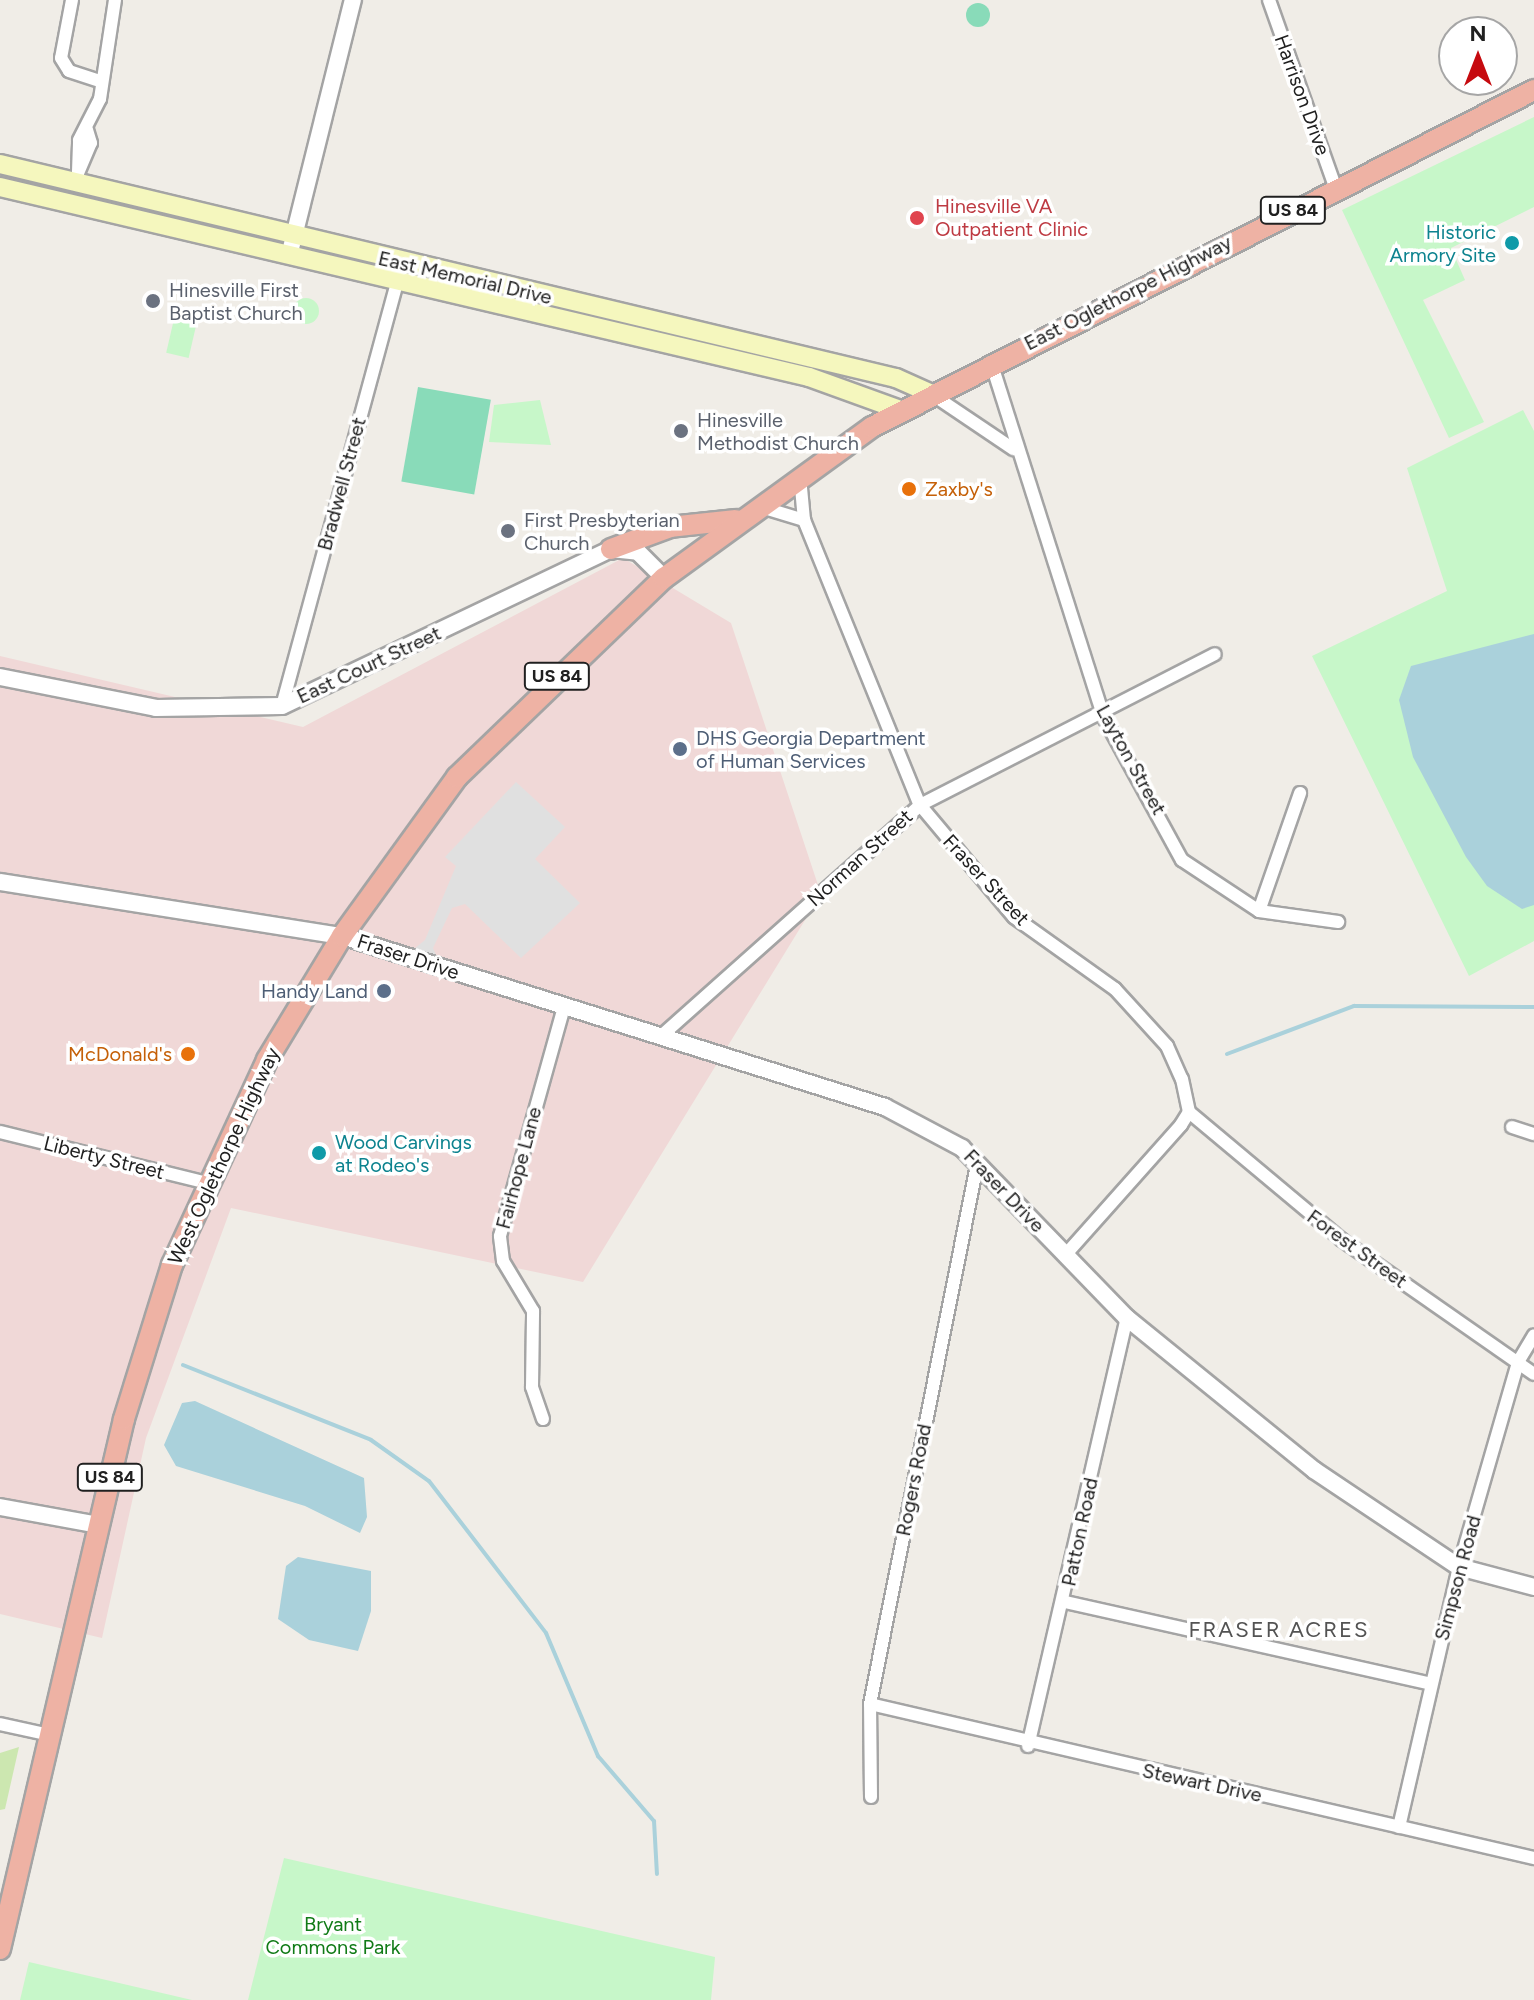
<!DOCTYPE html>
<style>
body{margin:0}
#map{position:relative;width:1534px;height:2000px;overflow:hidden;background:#f0ede7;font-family:Figtree,sans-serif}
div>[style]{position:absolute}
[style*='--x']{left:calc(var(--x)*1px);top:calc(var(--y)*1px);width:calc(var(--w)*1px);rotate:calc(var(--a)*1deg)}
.commercial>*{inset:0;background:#f0d8d7}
.grass>*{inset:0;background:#cce7b0}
.park>*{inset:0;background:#c7f7c9;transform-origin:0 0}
.round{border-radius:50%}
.pitch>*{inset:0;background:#89dbb9;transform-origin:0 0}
.parking>*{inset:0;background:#e0e0e0}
.water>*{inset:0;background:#aad1db}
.stream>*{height:4px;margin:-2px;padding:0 2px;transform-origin:2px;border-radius:2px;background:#aad1db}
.roads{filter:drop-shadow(2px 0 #a4a4a4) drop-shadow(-2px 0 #a4a4a4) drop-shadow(0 2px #a4a4a4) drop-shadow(0 -2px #a4a4a4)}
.minor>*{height:12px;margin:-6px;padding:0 6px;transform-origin:6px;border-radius:6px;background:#fff}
.tertiary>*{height:16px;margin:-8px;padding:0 8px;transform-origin:8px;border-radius:8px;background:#fff}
.secondary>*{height:18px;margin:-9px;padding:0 9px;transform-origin:9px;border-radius:9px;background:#f5f7be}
.trunk>*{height:20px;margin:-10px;padding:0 10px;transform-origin:10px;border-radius:10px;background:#eeb2a4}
.dots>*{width:22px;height:22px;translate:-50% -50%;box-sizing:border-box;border:4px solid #fff;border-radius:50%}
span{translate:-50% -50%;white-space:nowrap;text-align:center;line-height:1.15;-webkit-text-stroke:7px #fff;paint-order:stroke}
.shield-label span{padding:2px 6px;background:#fff;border:2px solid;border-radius:6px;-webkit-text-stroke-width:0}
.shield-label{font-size:18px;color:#202020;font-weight:700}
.street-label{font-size:20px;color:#202020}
.health-label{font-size:20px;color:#be3a42}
.left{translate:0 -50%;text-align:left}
.culture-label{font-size:20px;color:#0d838f}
.right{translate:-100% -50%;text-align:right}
.worship-label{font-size:20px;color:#5b616d}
.food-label{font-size:20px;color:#c56008}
.service-label{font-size:20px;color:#4e5e75}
.park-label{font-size:20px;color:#117b17}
.neighbourhood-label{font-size:22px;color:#535353;letter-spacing:2px}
.north{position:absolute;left:1438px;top:16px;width:80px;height:80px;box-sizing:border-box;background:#fff;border:2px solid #a6a6a6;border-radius:50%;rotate:0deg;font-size:22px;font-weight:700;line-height:32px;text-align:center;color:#202020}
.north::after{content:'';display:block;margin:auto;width:28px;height:36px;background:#c60a0f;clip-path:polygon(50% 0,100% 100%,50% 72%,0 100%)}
</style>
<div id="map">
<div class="commercial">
<i style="clip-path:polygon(623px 558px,731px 623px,821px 894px,583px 1282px,231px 1208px,146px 1438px,102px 1638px,0 1614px,0 656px,303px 727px)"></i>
</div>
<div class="grass">
<i style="clip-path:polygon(19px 1747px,5px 1809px,0 1810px,0 1753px)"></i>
</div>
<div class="park">
<i style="clip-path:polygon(1534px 117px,1534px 207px,1451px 248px,1465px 280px,1423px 300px,1484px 422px,1449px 438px,1342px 210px)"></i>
<i class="round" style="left:293px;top:298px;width:26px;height:26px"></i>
<i style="left:177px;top:306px;width:23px;height:48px;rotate:13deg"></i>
<i style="clip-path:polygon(540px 400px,551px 445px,489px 442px,494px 405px)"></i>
<i style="clip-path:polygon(1523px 410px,1534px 431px,1534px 941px,1469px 976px,1312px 656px,1447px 591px,1407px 468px)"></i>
<i style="clip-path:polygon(284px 1858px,715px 1957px,711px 2000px,248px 2000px)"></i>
<i style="clip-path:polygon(29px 1962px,192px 2000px,20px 2000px)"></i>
</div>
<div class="pitch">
<i class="round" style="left:966px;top:3px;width:24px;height:24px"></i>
<i style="left:418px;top:387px;width:74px;height:96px;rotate:10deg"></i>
</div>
<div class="parking">
<i style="clip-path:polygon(516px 782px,565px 827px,535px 859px,580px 903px,521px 958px,465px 904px,452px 908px,433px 948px,437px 957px,414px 949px,425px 940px,456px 866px,445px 857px)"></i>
</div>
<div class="water">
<i style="clip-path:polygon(1534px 634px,1534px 905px,1522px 909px,1487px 886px,1466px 857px,1413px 757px,1399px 700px,1411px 666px)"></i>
<i style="clip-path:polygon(195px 1401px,364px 1478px,367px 1517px,360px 1533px,305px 1506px,176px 1466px,164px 1445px,182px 1403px)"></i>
<i style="clip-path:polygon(298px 1557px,371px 1571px,371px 1611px,358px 1651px,309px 1640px,278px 1619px,286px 1566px)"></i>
</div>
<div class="stream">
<i style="--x:1227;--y:1054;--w:136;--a:-20.7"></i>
<i style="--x:1354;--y:1006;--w:180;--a:0.3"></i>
<i style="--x:183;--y:1365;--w:202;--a:21.7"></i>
<i style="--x:371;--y:1440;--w:71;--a:35.3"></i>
<i style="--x:429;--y:1481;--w:192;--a:52.4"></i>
<i style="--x:546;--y:1633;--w:134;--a:67.1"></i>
<i style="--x:598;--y:1756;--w:86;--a:49.3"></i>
<i style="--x:654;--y:1821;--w:53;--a:86.8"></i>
</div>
<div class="roads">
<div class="minor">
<i style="--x:72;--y:0;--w:59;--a:100.7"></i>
<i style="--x:61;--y:58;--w:15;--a:58"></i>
<i style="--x:69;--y:71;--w:33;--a:18"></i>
<i style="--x:1269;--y:0;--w:201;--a:70.5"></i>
<i style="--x:78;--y:172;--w:32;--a:-88"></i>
<i style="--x:79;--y:140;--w:46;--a:-62.9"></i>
<i style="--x:100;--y:99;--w:100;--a:-81.4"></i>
<i style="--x:76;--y:178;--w:38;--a:-67"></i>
<i style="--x:91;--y:143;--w:14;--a:-107"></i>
<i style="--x:991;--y:362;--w:371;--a:72.4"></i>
<i style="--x:1103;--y:716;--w:164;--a:61.3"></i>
<i style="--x:1182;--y:860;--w:92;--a:33.5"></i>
<i style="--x:1259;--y:911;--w:80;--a:7.9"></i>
<i style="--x:933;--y:395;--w:97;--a:34"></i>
<i style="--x:800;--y:477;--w:43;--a:84.7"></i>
<i style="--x:804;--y:520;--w:308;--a:67.9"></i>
<i style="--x:920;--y:805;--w:146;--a:50"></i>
<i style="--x:1014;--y:917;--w:124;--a:35.5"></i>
<i style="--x:1115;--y:989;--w:77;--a:47.6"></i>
<i style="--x:1167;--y:1046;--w:36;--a:66"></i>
<i style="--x:1182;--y:1079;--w:34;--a:78"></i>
<i style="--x:1189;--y:1112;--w:15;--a:122"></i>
<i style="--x:1181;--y:1125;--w:173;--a:131.7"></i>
<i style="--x:761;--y:507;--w:45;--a:16.8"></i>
<i style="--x:282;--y:706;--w:459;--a:-74.8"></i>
<i style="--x:1259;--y:911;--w:125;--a:-70.8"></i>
<i style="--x:660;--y:1037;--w:348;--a:-41.7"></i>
<i style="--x:920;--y:805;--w:331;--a:-27.1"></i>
<i style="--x:1189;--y:1112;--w:199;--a:39.9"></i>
<i style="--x:1342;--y:1240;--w:234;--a:34.9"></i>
<i style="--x:1512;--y:1127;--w:23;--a:18"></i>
<i style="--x:0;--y:1132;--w:213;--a:13.8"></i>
<i style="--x:543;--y:1419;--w:34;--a:-109"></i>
<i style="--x:532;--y:1387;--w:76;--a:-89.2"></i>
<i style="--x:533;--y:1311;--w:58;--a:-121"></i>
<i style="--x:503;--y:1261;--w:25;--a:-97"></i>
<i style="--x:500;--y:1236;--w:238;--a:-74.4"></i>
<i style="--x:1065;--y:1602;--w:375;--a:12.6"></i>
<i style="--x:870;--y:1704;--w:682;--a:13.06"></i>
<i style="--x:0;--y:1724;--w:51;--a:12.4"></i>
<i style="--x:1028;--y:1746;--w:439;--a:-77"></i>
<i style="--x:871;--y:1797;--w:93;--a:-90.6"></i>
<i style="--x:870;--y:1704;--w:550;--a:-78.77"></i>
<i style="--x:1399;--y:1827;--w:267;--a:-77"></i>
<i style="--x:1459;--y:1567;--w:213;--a:-73.9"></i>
<i style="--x:1518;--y:1362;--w:31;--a:-59"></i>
</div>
<div class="tertiary">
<i style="--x:290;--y:252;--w:260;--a:-76"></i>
<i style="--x:0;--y:677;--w:159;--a:11.2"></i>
<i style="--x:156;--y:708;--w:126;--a:-0.9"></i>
<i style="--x:282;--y:706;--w:365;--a:-25.5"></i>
<i style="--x:611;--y:549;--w:27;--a:6"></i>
<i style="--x:638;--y:552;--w:37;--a:45"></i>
<i style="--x:0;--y:882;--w:346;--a:9"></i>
<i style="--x:342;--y:936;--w:569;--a:17.48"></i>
<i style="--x:885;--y:1107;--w:87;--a:28"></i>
<i style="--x:962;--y:1148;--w:237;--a:45.9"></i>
<i style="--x:1127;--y:1318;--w:241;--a:39.1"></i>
<i style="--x:1314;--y:1470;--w:174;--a:33.8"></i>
<i style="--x:1459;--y:1567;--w:78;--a:14.9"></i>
<i style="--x:0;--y:1507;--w:101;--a:10.3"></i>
</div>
<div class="secondary">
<i style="--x:0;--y:164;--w:921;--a:13.43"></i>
<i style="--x:896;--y:378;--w:36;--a:24"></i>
<i style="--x:0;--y:187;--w:831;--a:13.22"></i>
<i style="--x:809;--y:377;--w:97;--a:19.9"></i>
</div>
<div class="trunk">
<i style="--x:611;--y:549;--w:63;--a:-20.4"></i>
<i style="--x:670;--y:527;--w:66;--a:-6.1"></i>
<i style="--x:0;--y:1949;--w:544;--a:-76.83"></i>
<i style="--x:124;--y:1419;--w:161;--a:-72.7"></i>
<i style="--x:172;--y:1265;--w:226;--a:-65.1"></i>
<i style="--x:267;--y:1060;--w:145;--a:-58.8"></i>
<i style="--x:342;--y:936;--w:196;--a:-54.1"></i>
<i style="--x:457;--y:777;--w:287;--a:-43.9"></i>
<i style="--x:664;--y:578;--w:257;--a:-36"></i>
<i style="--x:872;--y:427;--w:743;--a:-26.98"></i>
</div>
</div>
<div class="dots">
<i style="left:917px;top:218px;background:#e0444e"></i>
<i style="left:1512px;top:243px;background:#0f9aa8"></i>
<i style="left:153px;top:301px;background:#6b7280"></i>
<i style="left:681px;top:431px;background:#6b7280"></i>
<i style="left:909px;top:489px;background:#e8710a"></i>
<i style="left:508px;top:531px;background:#6b7280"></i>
<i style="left:680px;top:749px;background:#5c6f8a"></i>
<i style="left:384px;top:991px;background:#5c6f8a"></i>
<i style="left:188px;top:1054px;background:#e8710a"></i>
<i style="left:319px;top:1153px;background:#0f9aa8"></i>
</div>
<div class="shield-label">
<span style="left:1293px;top:210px">US 84</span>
<span style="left:557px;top:676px">US 84</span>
<span style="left:110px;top:1477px">US 84</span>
</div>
<div class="street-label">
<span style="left:1302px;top:95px;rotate:70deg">Harrison Drive</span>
<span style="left:465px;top:278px;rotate:13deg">East Memorial Drive</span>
<span style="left:1128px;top:293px;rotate:-27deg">East Oglethorpe Highway</span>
<span style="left:342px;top:484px;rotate:-75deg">Bradwell Street</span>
<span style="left:369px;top:665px;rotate:-25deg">East Court Street</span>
<span style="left:1131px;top:760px;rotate:61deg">Layton Street</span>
<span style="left:860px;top:858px;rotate:-42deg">Norman Street</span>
<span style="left:986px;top:880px;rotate:47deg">Fraser Street</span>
<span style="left:408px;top:957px;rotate:18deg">Fraser Drive</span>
<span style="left:224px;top:1156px;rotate:-65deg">West Oglethorpe Highway</span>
<span style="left:104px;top:1158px;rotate:14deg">Liberty Street</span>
<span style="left:519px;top:1168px;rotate:-75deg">Fairhope Lane</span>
<span style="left:1004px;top:1191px;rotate:46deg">Fraser Drive</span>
<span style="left:1357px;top:1249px;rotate:36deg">Forest Street</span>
<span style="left:914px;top:1480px;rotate:-79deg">Rogers Road</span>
<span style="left:1080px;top:1532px;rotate:-78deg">Patton Road</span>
<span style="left:1458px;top:1578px;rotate:-75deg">Simpson Road</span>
<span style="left:1202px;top:1783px;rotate:12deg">Stewart Drive</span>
</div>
<div class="health-label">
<span class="left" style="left:935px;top:218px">Hinesville VA<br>Outpatient Clinic</span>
</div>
<div class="culture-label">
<span class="right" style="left:1496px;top:244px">Historic<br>Armory Site</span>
<span class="left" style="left:335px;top:1154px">Wood Carvings<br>at Rodeo's</span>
</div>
<div class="worship-label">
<span class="left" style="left:169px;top:302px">Hinesville First<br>Baptist Church</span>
<span class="left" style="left:697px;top:432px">Hinesville<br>Methodist Church</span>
<span class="left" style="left:524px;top:532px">First Presbyterian<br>Church</span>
</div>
<div class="food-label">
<span class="left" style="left:925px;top:489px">Zaxby's</span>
<span class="right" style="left:172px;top:1054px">McDonald's</span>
</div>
<div class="service-label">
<span class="left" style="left:696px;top:750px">DHS Georgia Department<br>of Human Services</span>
<span class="right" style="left:368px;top:991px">Handy Land</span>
</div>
<div class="park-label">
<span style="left:333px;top:1936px">Bryant<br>Commons Park</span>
</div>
<div class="neighbourhood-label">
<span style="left:1279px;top:1630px">FRASER ACRES</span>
</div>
<div class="north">N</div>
</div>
